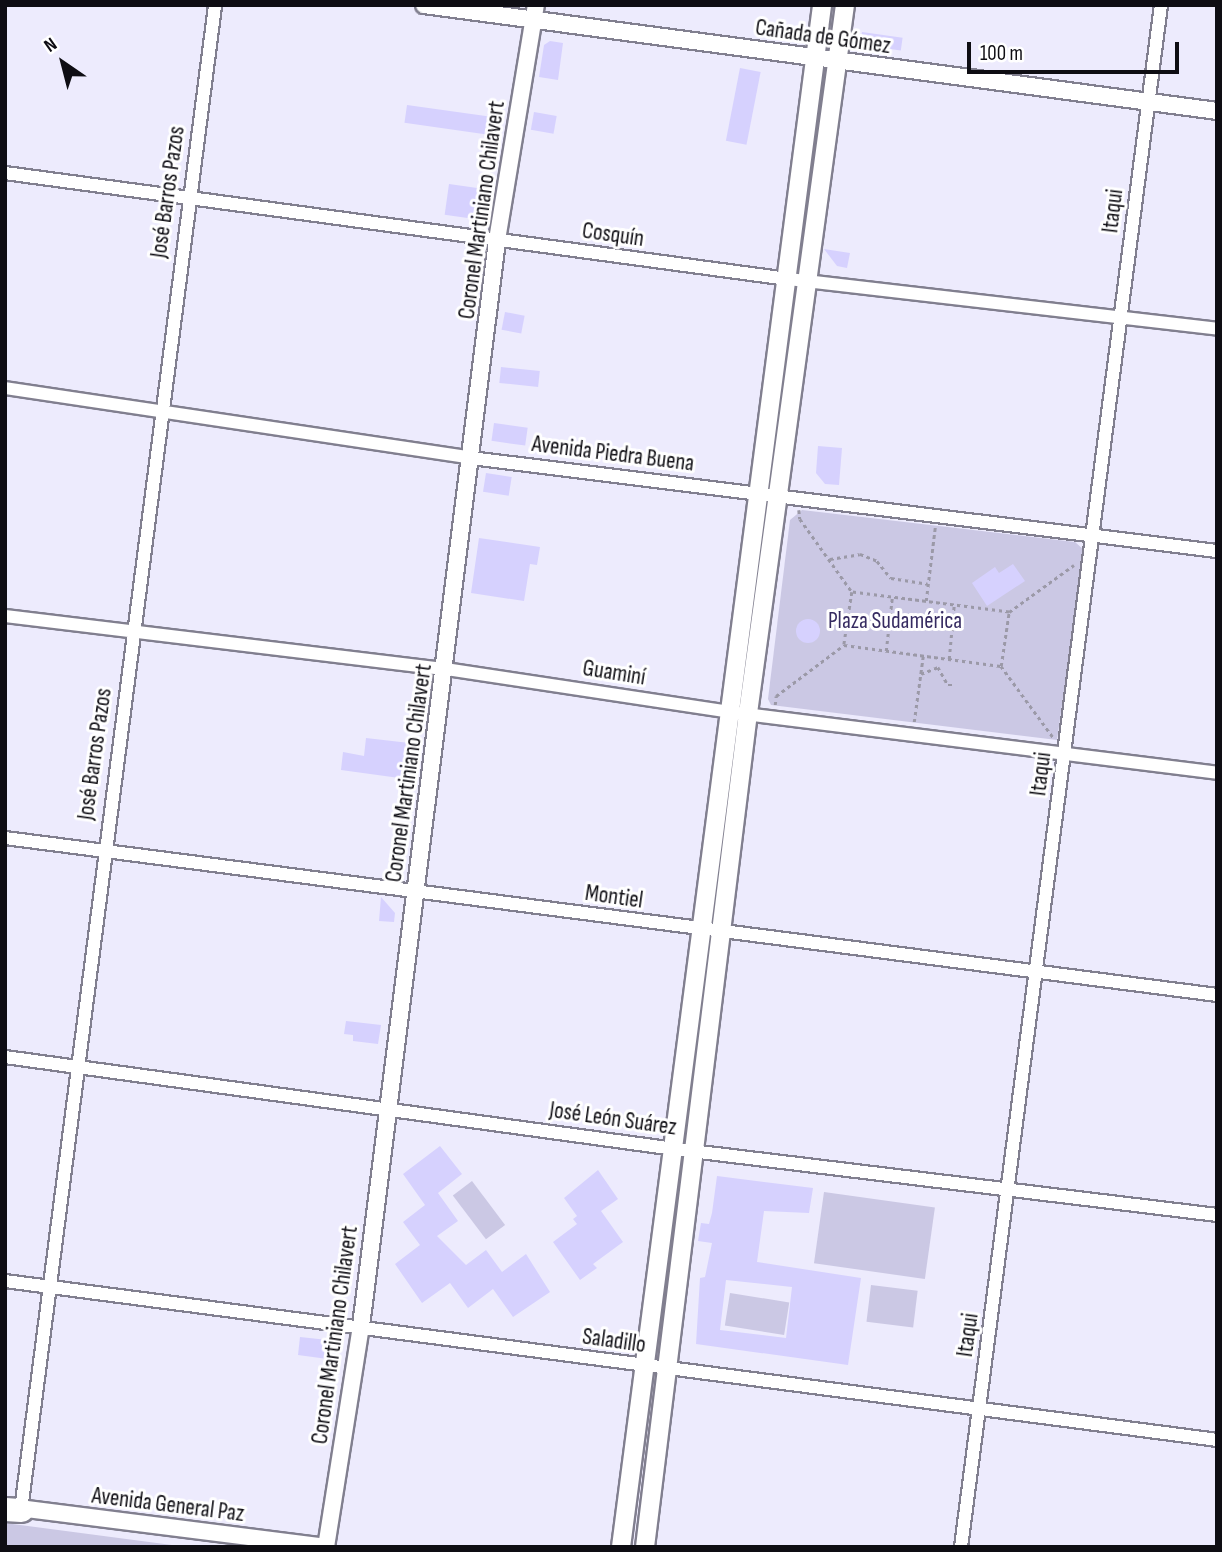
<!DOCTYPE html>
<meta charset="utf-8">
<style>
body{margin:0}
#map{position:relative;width:1222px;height:1552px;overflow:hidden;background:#edebfd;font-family:"Sofia Sans Condensed",sans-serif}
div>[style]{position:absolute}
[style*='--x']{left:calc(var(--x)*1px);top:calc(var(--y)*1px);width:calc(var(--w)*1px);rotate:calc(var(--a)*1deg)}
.green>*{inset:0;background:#cbc8e4;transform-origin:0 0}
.building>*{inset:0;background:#d6d1fe;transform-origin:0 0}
.round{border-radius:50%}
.path>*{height:2.5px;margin-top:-1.25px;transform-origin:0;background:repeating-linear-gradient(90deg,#9b99a7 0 3.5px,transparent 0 7px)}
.roads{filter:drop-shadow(2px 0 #817f8f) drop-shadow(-2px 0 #817f8f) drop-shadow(0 2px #817f8f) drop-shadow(0 -2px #817f8f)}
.minor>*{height:12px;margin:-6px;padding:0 6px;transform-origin:6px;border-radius:6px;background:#fff}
.tertiary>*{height:16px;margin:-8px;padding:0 8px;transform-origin:8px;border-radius:8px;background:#fff}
.secondary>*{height:18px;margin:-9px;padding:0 9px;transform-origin:9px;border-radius:9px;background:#fff}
.motorway>*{height:23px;margin:-11.5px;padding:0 11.5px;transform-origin:11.5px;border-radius:11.5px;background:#fff}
span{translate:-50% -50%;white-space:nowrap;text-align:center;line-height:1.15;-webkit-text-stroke:6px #fff;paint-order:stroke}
.street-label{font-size:23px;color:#0e0d13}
.park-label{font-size:23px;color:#362b61}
.frame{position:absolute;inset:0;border:7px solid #0e0d13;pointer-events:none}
.north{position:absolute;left:28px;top:28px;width:70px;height:70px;-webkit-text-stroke:5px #fff;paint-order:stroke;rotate:325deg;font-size:19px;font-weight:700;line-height:28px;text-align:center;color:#0e0d13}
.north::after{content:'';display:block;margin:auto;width:24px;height:32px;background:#0e0d13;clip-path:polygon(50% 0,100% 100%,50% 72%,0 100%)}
.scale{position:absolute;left:967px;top:42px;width:212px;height:32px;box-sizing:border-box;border:4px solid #0e0d13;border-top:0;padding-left:9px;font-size:21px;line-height:24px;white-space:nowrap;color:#0e0d13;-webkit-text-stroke:5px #fff;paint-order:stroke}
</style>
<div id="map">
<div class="green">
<i style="clip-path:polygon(802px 510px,1075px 542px,1084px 550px,1057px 740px,771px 705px,768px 699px,790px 520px)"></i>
<i style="left:472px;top:1181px;width:55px;height:24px;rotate:53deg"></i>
<i style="left:824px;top:1192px;width:112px;height:72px;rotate:8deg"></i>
<i style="left:871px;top:1285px;width:47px;height:37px;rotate:7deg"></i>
<i style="left:730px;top:1293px;width:60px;height:33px;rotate:9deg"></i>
<i style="clip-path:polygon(5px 1523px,187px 1547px,5px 1547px)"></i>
</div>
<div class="building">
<i style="left:862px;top:32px;width:41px;height:13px;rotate:8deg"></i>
<i style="clip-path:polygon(550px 41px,563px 43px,558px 80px,539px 77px,544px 45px)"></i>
<i style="left:740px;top:68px;width:21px;height:74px;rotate:11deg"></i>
<i style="left:407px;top:105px;width:92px;height:18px;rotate:8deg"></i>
<i style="left:534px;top:112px;width:23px;height:18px;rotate:10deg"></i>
<i style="left:449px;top:184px;width:41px;height:31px;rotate:8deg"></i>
<i style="clip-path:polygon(824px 249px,850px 253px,847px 268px,837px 266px)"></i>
<i style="left:505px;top:312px;width:20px;height:18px;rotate:11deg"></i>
<i style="left:501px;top:367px;width:39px;height:16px;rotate:6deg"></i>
<i style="left:494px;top:423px;width:34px;height:18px;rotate:8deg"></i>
<i style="clip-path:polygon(818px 446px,842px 448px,839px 485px,825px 484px,816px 473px)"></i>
<i style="left:486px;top:473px;width:26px;height:19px;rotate:9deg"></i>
<i style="clip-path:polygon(479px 538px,540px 547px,537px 565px,530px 564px,524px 601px,471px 593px)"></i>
<i style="clip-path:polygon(1013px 564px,1025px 581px,987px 606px,972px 583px,995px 567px,999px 573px)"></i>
<i class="round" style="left:796px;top:619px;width:24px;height:24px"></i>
<i style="clip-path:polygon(366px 738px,418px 744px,414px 780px,341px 770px,343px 752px,364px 756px)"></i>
<i style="clip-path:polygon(381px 897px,395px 913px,394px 922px,379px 921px)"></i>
<i style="clip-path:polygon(346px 1021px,381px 1025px,378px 1044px,353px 1041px,353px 1035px,344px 1034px)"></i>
<i style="clip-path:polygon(440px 1146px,462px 1174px,438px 1193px,458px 1221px,437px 1236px,466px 1265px,486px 1250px,502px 1272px,526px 1254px,550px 1292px,513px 1317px,493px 1289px,468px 1308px,450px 1283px,422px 1303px,395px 1264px,420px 1245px,403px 1222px,425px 1205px,403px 1174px)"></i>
<i style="clip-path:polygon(598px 1170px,618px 1199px,601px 1211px,623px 1242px,593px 1264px,597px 1268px,580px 1280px,553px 1242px,577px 1224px,573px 1219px,577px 1216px,564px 1198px)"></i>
<i style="clip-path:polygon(evenodd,717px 1176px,813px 1188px,809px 1213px,764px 1211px,757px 1262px,861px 1278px,848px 1365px,696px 1344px,700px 1278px,705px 1277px,712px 1243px,698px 1241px,701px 1223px,709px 1224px,712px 1213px,717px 1176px,726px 1280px,792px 1287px,786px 1338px,720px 1330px,726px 1280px)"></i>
<i style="clip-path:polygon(300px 1337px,328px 1340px,336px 1352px,335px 1360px,298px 1355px)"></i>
</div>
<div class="path">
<i style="--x:799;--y:510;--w:9;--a:84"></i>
<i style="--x:800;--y:519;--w:90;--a:54.5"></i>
<i style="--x:830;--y:559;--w:30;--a:-9"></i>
<i style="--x:860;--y:554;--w:18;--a:22"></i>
<i style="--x:877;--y:561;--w:22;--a:51"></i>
<i style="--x:891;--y:578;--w:37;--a:9"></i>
<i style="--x:926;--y:601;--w:74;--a:-83"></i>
<i style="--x:1009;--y:612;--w:80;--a:-35.9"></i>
<i style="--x:886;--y:651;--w:53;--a:-83.5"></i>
<i style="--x:949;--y:659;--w:54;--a:-84.7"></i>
<i style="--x:1001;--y:666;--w:88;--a:53.8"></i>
<i style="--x:921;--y:674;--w:18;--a:-22"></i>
<i style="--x:938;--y:667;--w:21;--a:61"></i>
<i style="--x:948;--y:685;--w:6;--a:0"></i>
<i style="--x:775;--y:705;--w:9;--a:-84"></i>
<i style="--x:776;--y:696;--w:85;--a:-36.9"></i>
<i style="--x:844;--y:645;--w:158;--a:7.6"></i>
<i style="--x:1001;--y:666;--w:55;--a:-81.6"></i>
<i style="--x:1009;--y:612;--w:158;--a:-172.7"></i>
<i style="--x:852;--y:592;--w:54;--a:98.6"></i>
<i style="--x:914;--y:722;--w:67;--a:-82.2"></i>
</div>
<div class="roads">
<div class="minor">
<i style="--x:5;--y:173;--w:790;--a:7.71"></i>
<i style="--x:788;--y:279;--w:432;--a:6.6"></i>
<i style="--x:5;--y:388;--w:471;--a:8.5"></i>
<i style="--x:471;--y:458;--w:752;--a:7.11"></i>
<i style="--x:5;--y:616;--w:444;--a:6.9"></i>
<i style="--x:446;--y:669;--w:286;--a:8.6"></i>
<i style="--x:729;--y:712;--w:492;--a:7.1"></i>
<i style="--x:5;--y:838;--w:1222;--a:7.38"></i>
<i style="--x:5;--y:1057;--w:676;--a:7.82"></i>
<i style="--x:675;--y:1149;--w:546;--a:6.94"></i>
<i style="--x:5;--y:1281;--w:1222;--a:7.47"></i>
<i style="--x:21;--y:1510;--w:1517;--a:-82.65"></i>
<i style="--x:961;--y:1547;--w:1555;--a:-82.61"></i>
</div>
<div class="tertiary">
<i style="--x:424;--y:5;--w:800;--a:7.61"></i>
<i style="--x:11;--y:1507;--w:318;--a:7.2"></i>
<i style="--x:326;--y:1547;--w:224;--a:-81"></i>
<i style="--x:361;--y:1326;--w:1094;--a:-82.86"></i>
<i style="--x:497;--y:240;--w:238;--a:-80.6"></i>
</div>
<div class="secondary">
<i style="--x:621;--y:1547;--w:1555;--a:-82.57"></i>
<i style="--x:645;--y:1547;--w:840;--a:-82.96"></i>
<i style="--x:748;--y:713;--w:715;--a:-82.2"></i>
</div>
<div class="motorway">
<i style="--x:5;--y:1509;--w:16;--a:4"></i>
</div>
</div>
<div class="street-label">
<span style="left:823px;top:37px;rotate:8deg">Cañada de Gómez</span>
<span style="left:168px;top:192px;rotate:-82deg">José Barros Pazos</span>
<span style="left:482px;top:210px;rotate:-82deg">Coronel Martiniano Chilavert</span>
<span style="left:1113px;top:211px;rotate:-83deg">Itaqui</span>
<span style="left:613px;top:235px;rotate:8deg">Cosquín</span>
<span style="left:613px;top:454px;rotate:7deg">Avenida Piedra Buena</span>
<span style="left:614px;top:673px;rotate:9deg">Guaminí</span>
<span style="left:95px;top:754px;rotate:-82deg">José Barros Pazos</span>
<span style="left:409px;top:773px;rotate:-82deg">Coronel Martiniano Chilavert</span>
<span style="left:1041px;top:774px;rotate:-83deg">Itaqui</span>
<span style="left:614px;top:897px;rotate:8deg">Montiel</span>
<span style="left:613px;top:1119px;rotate:8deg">José León Suárez</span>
<span style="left:335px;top:1335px;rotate:-82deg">Coronel Martiniano Chilavert</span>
<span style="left:968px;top:1335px;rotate:-82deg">Itaqui</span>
<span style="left:614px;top:1341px;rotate:8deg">Saladillo</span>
<span style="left:168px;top:1505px;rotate:7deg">Avenida General Paz</span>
</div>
<div class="park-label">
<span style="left:895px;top:621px">Plaza Sudamérica</span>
</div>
<div class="frame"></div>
<div class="north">N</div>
<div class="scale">100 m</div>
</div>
